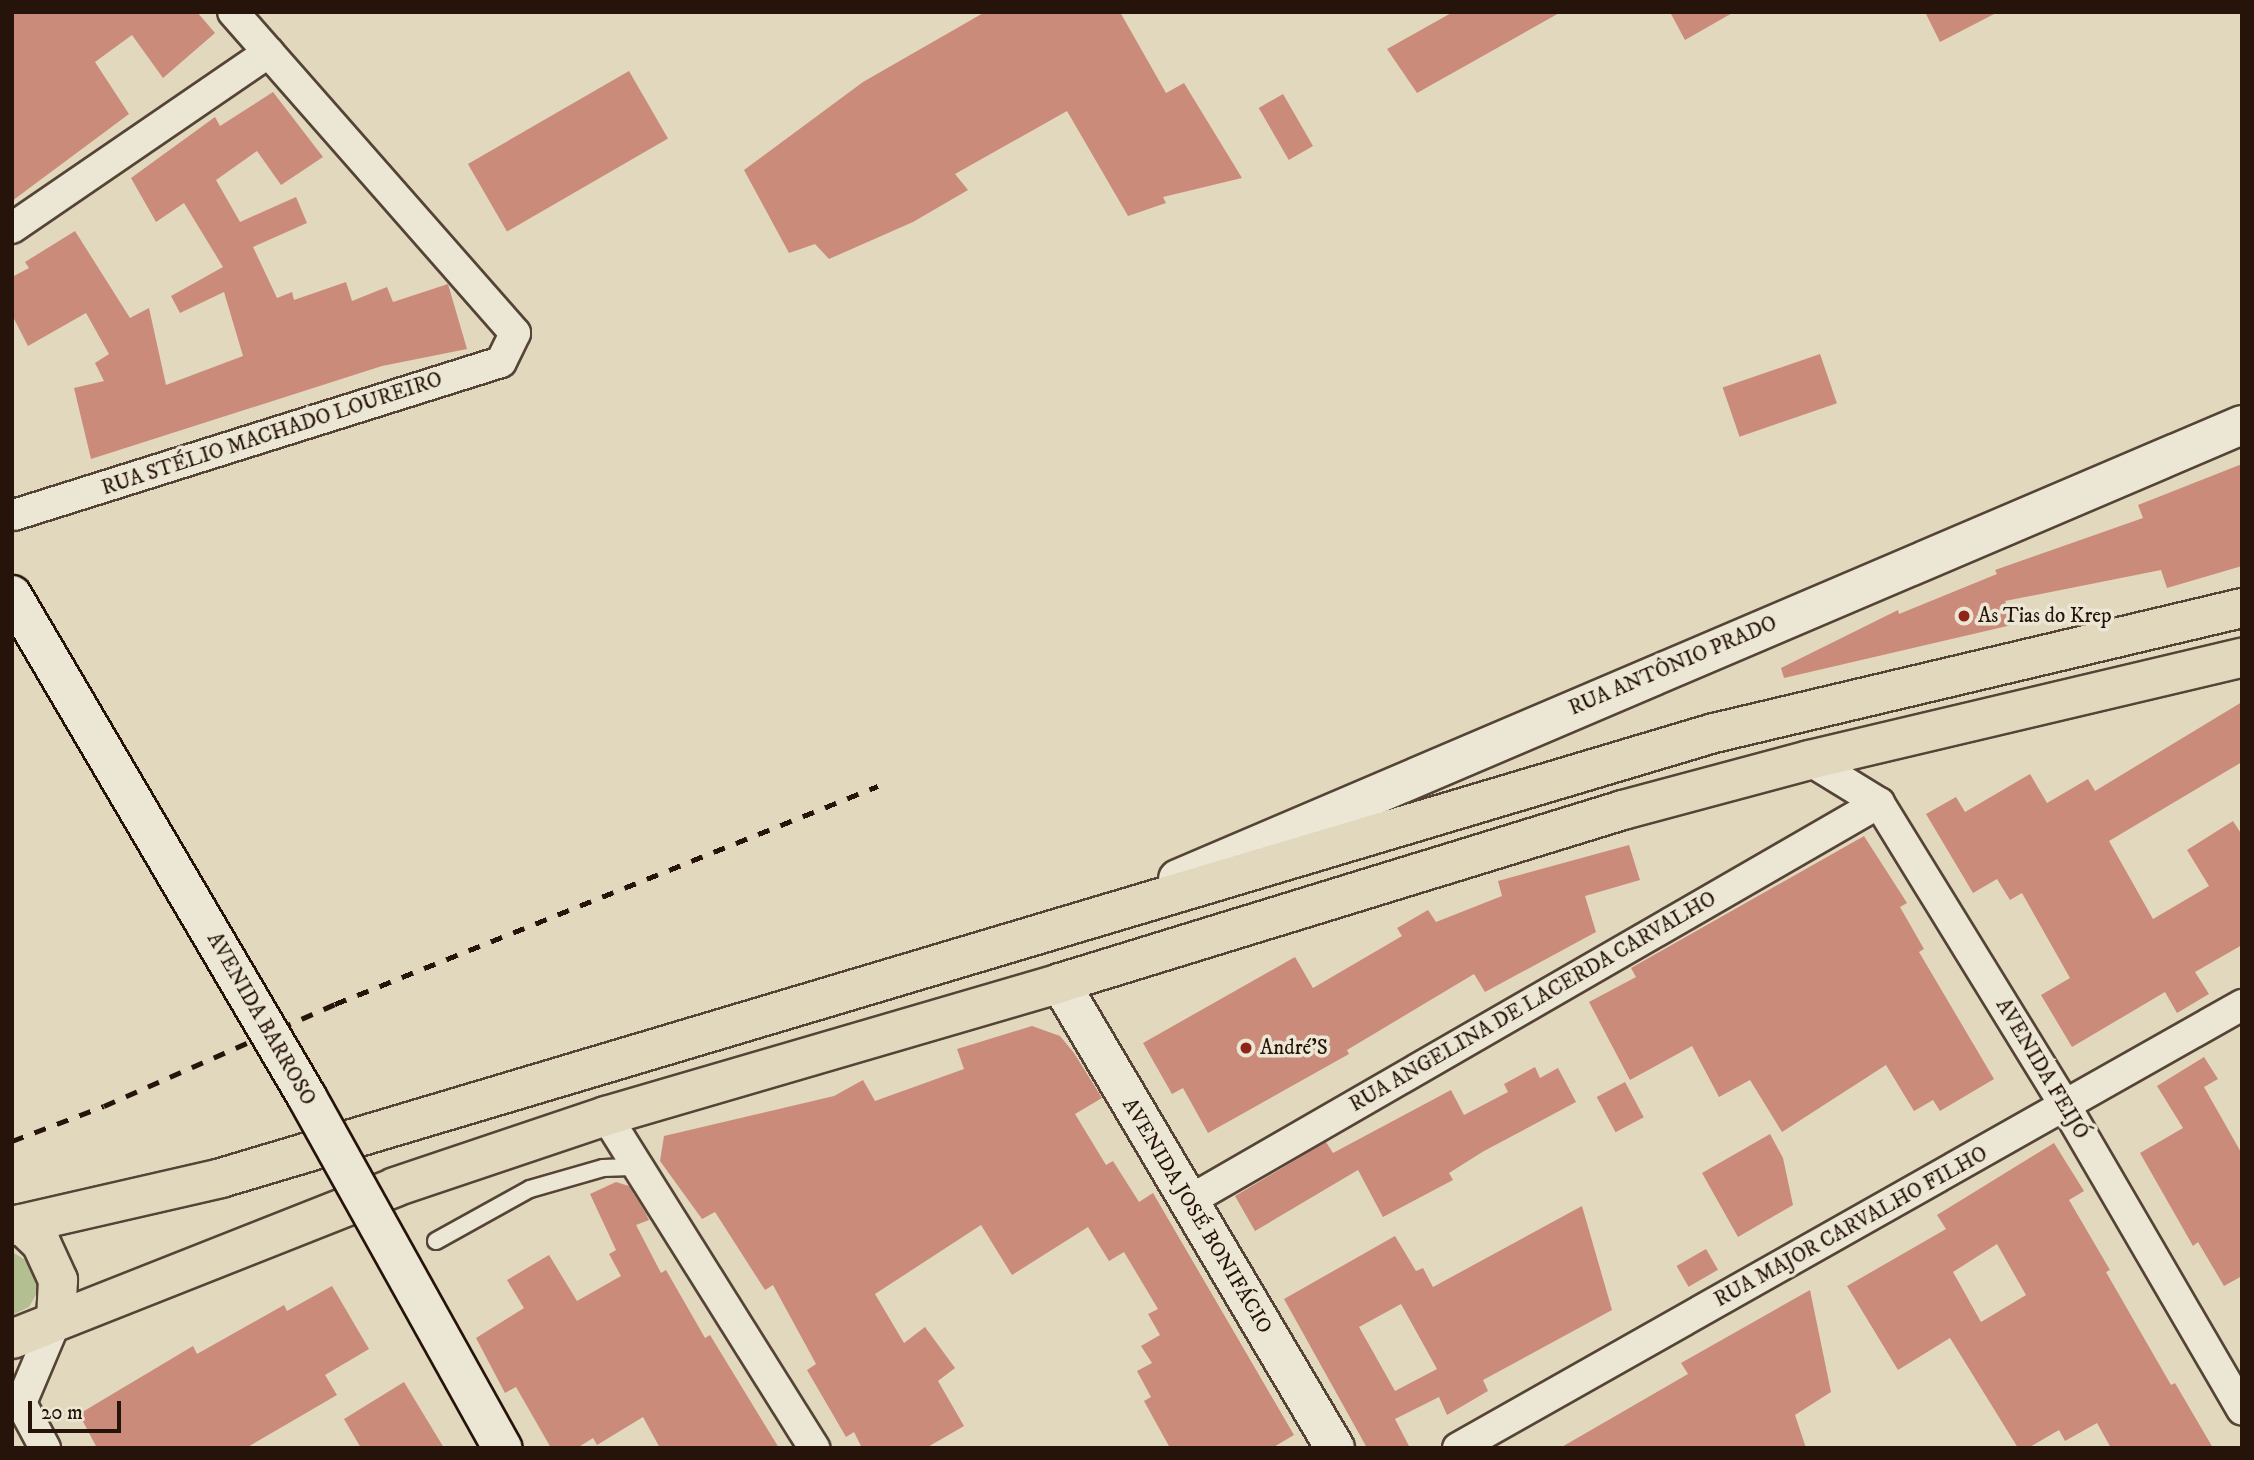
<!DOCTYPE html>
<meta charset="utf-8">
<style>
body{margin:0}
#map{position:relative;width:2254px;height:1460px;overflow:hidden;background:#e1d8be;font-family:"IM FELL DW Pica",serif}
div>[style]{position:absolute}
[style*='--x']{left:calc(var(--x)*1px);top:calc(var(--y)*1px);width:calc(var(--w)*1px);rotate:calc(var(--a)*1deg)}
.green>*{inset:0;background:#b3be91}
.building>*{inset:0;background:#cb8b7b;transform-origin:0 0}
.roads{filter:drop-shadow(2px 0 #554436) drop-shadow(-2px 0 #554436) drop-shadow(0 2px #554436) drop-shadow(0 -2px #554436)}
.lane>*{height:16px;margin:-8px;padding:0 8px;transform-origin:8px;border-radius:8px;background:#ece6d5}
.street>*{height:30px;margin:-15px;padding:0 15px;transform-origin:15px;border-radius:15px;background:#ece6d5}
.secondary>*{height:38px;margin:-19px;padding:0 19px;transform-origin:19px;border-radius:19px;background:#ece6d5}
.primary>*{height:38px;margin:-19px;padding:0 19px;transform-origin:19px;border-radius:19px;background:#e1d8be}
.rail>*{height:5px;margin-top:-2.5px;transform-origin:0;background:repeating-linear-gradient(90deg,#261309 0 12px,transparent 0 24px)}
.bridges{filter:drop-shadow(2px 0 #261309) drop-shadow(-2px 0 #261309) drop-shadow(0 2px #261309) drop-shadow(0 -2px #261309)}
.secondary-bridge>*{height:38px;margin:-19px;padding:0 19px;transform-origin:19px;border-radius:19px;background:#ece6d5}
.dots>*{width:19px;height:19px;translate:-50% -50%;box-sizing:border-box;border:4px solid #ece6d5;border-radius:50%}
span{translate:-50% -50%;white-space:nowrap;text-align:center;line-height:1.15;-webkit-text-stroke:7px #ece6d5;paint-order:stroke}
.street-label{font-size:21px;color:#261309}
.poi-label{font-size:21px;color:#261309}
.left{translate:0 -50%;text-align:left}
.frame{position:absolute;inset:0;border:14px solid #261309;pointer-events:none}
.scale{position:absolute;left:28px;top:1401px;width:93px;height:32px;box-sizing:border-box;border:4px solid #261309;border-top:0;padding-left:9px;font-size:21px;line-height:24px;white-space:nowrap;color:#261309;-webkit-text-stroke:5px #ece6d5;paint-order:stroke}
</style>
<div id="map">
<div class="green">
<i style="clip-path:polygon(12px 1252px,29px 1262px,38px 1277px,37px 1293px,29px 1307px,12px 1315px)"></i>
</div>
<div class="building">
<i style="clip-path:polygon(12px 12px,197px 12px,215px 33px,163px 78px,132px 35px,95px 62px,129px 114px,12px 201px)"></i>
<i style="clip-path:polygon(985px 12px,1120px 12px,1166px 93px,1184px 83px,1242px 178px,1163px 197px,1166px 203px,1128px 216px,1067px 111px,955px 174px,968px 190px,913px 222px,829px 259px,815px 244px,789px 253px,744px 170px,863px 82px)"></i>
<i style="clip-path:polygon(1453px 12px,1561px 12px,1417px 93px,1387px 49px)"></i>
<i style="clip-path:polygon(1670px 12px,1734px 12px,1685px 40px)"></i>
<i style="clip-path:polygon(1925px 12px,1998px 12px,1940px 42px)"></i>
<i style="left:629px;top:71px;width:78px;height:186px;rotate:60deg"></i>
<i style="clip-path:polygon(273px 92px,323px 157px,281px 185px,257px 151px,216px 180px,240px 222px,296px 197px,307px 223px,253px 247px,277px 298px,292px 292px,294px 300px,346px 282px,352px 301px,387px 287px,393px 302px,448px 284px,467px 349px,382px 366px,91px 459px,74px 388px,104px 381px,95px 363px,109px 354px,86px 313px,28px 346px,12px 315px,12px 277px,29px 268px,25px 262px,75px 231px,130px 318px,149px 308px,166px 385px,243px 356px,224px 292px,180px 313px,171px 296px,223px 267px,184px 203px,156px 222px,131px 178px,215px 117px,220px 126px)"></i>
<i style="left:1283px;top:94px;width:60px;height:28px;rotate:60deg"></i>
<i style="left:1820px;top:354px;width:52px;height:103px;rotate:71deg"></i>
<i style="clip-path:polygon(2242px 464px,2242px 566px,2167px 588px,2161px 570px,2005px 601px,2016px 624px,1784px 678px,1781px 668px,1898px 610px,1899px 614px,1997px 574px,1995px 570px,2143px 518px,2138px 505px)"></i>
<i style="clip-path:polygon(2242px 702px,2242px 762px,2109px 841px,2153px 919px,2209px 886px,2187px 850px,2233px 821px,2242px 835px,2242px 945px,2195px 972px,2209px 994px,2177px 1013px,2165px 992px,2072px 1047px,2041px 995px,2070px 978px,2022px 893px,2010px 900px,1997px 879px,1973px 893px,1926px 814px,1956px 797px,1965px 812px,2030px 774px,2047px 803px,2088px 779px,2095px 791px)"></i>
<i style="clip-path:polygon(1864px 836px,1907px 903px,1900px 907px,1924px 949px,1919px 952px,1994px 1079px,1940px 1111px,1933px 1100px,1914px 1111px,1886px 1065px,1782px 1132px,1750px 1080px,1719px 1097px,1692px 1046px,1630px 1080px,1589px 1002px,1636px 977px,1631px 968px)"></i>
<i style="clip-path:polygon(1629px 845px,1640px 880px,1585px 896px,1596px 932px,1485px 992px,1474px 974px,1347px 1050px,1349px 1054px,1208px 1133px,1183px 1088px,1172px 1094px,1143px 1043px,1295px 957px,1313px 988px,1402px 936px,1397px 928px,1428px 910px,1436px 922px,1502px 896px,1498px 881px)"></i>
<i style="clip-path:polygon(1032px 1026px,1060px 1036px,1074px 1053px,1102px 1098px,1075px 1114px,1106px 1165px,1113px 1161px,1139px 1202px,1153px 1193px,1294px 1435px,1272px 1448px,1170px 1448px,1144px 1401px,1151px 1397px,1137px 1371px,1152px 1363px,1141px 1346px,1160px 1335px,1148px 1314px,1158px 1309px,1124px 1252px,1109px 1261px,1088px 1227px,1012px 1275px,981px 1225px,875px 1294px,904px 1343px,925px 1327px,955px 1368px,938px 1381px,964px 1426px,926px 1448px,862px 1448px,854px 1432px,846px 1437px,807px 1370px,816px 1364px,773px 1285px,765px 1290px,715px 1212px,702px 1219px,660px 1161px,664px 1136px,834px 1096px,863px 1080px,875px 1101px,964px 1069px,957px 1049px)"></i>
<i style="clip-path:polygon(2204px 1057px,2218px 1079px,2204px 1087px,2242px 1154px,2242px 1276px,2224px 1286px,2198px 1242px,2193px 1246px,2140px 1153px,2183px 1128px,2157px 1086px)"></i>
<i style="clip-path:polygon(1535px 1067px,1540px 1078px,1558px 1068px,1576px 1102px,1484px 1151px,1449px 1173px,1453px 1180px,1383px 1217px,1358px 1170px,1255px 1231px,1235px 1196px,1326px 1142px,1333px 1153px,1451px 1090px,1464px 1115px,1508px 1092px,1504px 1084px)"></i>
<i style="left:1625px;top:1082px;width:40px;height:32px;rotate:62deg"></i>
<i style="clip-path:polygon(1770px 1134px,1783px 1158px,1793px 1205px,1738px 1237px,1702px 1173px)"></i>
<i style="clip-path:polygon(evenodd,2054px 1143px,2084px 1191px,2069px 1200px,2110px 1270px,2106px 1272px,2171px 1385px,2175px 1383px,2213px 1448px,2111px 1448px,2097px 1423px,2065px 1441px,2059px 1430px,2028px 1448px,2018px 1448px,1950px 1338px,1898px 1370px,1847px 1286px,1946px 1229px,1937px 1215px,2054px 1143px,1997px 1244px,2026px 1295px,1981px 1322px,1953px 1272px,1997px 1244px)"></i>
<i style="clip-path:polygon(616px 1182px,629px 1186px,645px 1212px,649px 1220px,636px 1225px,661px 1273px,666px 1270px,705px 1338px,710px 1335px,779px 1448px,660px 1448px,643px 1417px,597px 1445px,593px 1438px,577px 1448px,551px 1448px,516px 1387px,505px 1393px,476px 1338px,524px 1308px,507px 1280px,549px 1255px,577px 1301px,621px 1276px,609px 1254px,616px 1250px,590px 1194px)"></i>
<i style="clip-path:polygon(evenodd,1582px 1206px,1612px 1310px,1483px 1380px,1488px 1391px,1447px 1415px,1439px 1397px,1395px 1419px,1410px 1448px,1367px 1448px,1284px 1299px,1395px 1236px,1416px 1271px,1423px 1268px,1433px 1287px,1582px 1206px,1401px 1304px,1437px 1369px,1395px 1391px,1359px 1327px,1401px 1304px)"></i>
<i style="left:1706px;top:1249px;width:24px;height:34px;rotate:60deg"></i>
<i style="clip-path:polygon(332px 1286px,369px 1349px,325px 1375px,337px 1395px,246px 1448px,97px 1448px,79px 1414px,193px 1346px,197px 1354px,284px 1305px,287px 1311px)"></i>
<i style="clip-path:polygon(1810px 1290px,1831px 1392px,1795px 1415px,1806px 1448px,1560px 1448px,1688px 1374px,1681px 1363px)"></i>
<i style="clip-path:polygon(404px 1382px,444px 1448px,361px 1448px,344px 1419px)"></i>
</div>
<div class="roads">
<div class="lane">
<i style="--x:436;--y:1241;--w:107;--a:-29"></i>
<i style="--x:530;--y:1189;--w:76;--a:-16"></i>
<i style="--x:603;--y:1168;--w:35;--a:-2"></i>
</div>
<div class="street">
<i style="--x:12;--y:228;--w:311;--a:-34.4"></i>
<i style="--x:14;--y:515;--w:510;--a:-17.44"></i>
<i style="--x:501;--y:362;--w:32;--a:-64"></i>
<i style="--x:515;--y:333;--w:427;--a:-131.3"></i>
<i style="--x:1809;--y:760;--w:82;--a:31.6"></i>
<i style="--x:1879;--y:803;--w:357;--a:58.4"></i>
<i style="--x:2066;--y:1107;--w:350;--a:59.8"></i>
<i style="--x:606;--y:1116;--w:392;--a:57.9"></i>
<i style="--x:1187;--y:1202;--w:799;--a:-29.97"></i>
<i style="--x:21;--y:1403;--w:90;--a:-67.1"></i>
<i style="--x:21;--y:1403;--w:51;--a:61.9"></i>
<i style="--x:1458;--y:1448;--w:901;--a:-29.47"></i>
</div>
<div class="secondary">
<i style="--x:1178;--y:879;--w:1157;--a:-23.11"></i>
<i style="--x:1060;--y:983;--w:540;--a:59.4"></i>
</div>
<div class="primary">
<i style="--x:21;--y:1224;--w:28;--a:44"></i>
<i style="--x:41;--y:1243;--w:41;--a:65.3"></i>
<i style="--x:58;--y:1280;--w:40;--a:92.9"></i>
<i style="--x:12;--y:1226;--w:214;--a:-12.9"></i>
<i style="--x:221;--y:1178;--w:1558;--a:-16.6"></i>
<i style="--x:1714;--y:733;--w:543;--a:-13.32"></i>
<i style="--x:12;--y:1339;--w:412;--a:-21.6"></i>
<i style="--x:395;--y:1187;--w:223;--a:-18.6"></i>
<i style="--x:606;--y:1116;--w:473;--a:-16.3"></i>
<i style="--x:1060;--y:983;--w:589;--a:-17.08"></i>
<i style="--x:1623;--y:810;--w:193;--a:-15"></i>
<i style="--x:1809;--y:760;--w:445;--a:-13.3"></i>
</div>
</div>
<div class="rail">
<i style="--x:12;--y:1141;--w:98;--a:-20.8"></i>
<i style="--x:104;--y:1106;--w:253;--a:-23.8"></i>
<i style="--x:335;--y:1004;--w:585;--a:-21.87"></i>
</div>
<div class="bridges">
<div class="secondary-bridge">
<i style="--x:12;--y:595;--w:582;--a:59.56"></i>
<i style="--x:307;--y:1097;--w:402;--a:60.9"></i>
</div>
</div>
<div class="dots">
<i style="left:1964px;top:616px;background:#8f2418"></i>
<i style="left:1246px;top:1048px;background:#8f2418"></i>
</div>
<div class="street-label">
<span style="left:272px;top:434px;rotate:-18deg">RUA STÉLIO MACHADO LOUREIRO</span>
<span style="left:1673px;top:666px;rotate:-23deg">RUA ANTÔNIO PRADO</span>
<span style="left:1533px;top:1002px;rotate:-30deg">RUA ANGELINA DE LACERDA CARVALHO</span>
<span style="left:261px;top:1019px;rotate:60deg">AVENIDA BARROSO</span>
<span style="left:2042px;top:1069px;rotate:59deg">AVENIDA FEIJÓ</span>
<span style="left:1197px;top:1216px;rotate:59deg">AVENIDA JOSÉ BONIFÁCIO</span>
<span style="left:1851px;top:1227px;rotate:-29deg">RUA MAJOR CARVALHO FILHO</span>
</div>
<div class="poi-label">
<span class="left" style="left:1978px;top:616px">As Tias do Krep</span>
<span class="left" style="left:1260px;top:1048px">André'S</span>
</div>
<div class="frame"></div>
<div class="scale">20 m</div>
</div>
